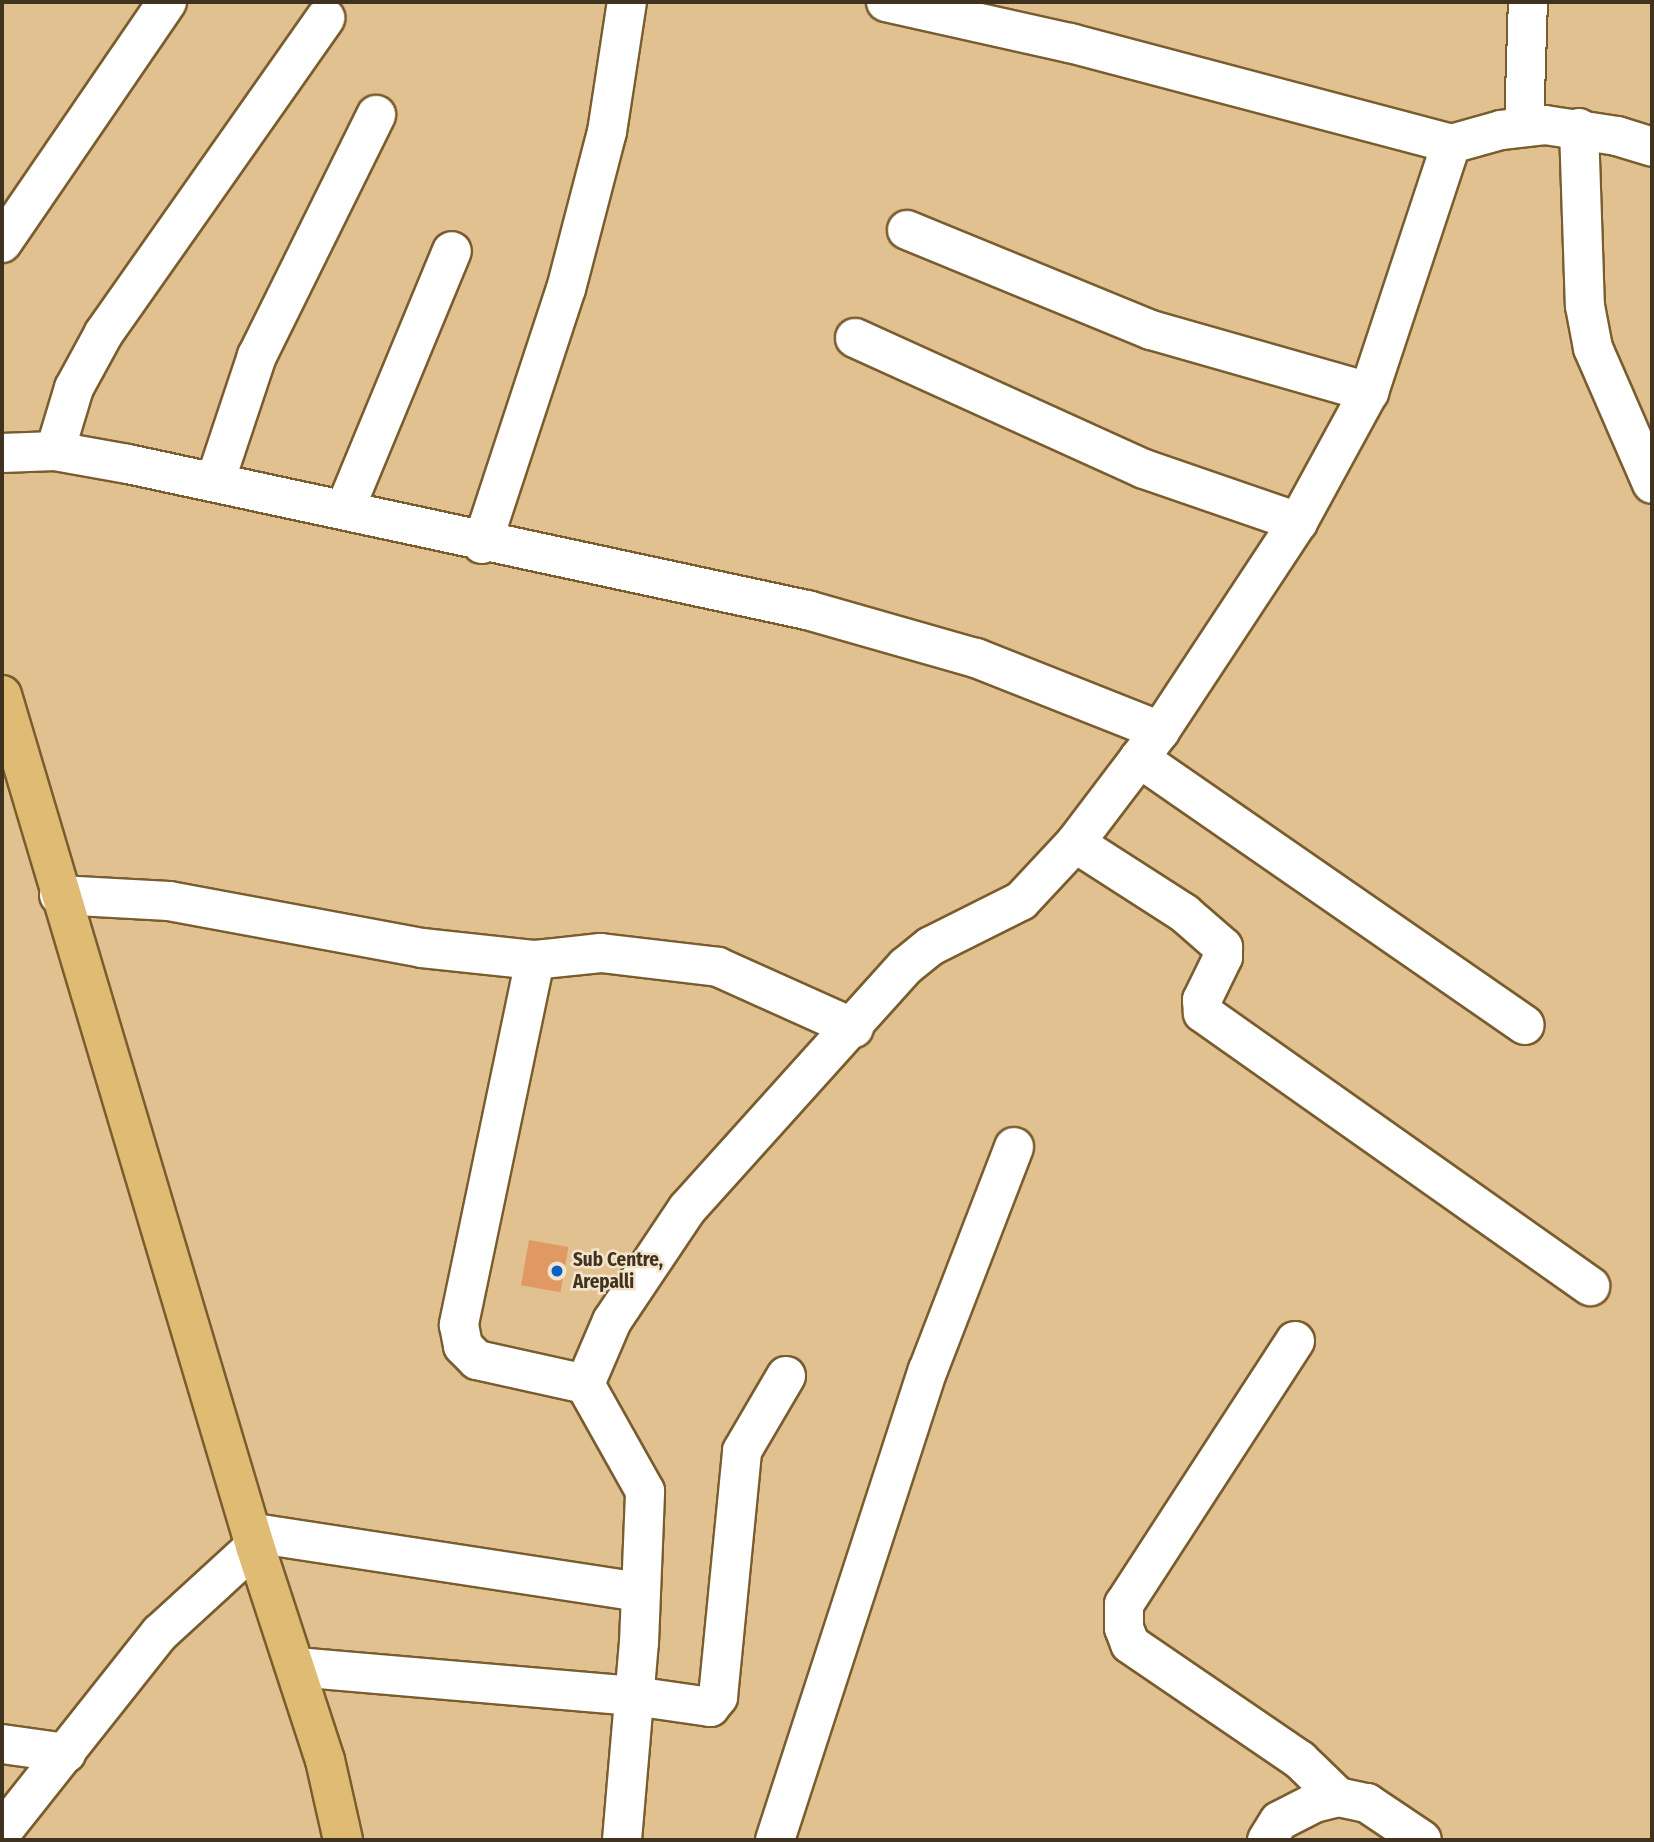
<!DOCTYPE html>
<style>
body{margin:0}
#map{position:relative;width:1654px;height:1842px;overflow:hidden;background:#e1c190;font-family:"Fira Sans Condensed",sans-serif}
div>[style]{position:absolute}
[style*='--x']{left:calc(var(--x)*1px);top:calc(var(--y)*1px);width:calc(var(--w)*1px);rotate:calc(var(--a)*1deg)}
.building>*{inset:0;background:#e09963;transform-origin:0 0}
.roads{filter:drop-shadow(2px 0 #7a5d2f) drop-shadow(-2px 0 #7a5d2f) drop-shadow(0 2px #7a5d2f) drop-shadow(0 -2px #7a5d2f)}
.minor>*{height:38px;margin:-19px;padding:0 19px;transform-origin:19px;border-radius:19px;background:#fff}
.tertiary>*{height:38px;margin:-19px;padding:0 19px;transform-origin:19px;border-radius:19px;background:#fff}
.primary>*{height:38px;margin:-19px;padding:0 19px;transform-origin:19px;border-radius:19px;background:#dfbb73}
.dots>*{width:19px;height:19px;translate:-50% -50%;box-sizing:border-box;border:4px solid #f5e4cc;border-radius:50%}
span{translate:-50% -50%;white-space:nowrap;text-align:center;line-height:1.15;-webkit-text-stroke:5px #f5e4cc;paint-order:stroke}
.poi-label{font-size:19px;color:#3f321e;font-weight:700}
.left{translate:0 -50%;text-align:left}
.frame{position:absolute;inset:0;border:4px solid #3f321e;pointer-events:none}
</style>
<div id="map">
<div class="building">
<i style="left:529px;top:1240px;width:40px;height:46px;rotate:10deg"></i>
</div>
<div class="roads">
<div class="minor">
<i style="--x:886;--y:2;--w:189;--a:12.6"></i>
<i style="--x:1070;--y:43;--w:394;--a:14.8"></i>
<i style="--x:1524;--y:127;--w:125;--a:-88.2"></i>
<i style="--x:1579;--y:128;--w:178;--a:88.1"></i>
<i style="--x:1585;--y:306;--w:43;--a:79.2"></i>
<i style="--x:1593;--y:348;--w:148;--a:66.5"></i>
<i style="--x:907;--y:230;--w:264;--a:22.3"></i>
<i style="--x:1151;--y:330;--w:227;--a:15.9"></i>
<i style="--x:2;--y:243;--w:292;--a:-55.6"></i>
<i style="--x:855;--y:338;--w:317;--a:24.4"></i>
<i style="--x:1144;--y:469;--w:163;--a:19"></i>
<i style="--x:55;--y:451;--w:66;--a:-73.2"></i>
<i style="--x:74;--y:388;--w:63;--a:-61.4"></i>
<i style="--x:104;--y:333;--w:385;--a:-54.9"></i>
<i style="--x:2;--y:453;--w:53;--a:-2.2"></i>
<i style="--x:55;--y:451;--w:74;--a:10.1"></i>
<i style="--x:128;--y:464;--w:695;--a:12.14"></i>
<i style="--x:807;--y:610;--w:176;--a:15.9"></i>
<i style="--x:976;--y:658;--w:198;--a:21.6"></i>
<i style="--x:215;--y:482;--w:133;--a:-71.6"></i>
<i style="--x:257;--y:356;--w:269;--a:-63.7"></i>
<i style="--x:345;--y:509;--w:279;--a:-67.5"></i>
<i style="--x:482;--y:544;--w:268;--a:-71.8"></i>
<i style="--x:566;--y:289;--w:162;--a:-75.4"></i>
<i style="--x:607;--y:132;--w:132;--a:-81.3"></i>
<i style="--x:1139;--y:758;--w:469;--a:34.7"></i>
<i style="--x:1075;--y:843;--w:130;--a:32.7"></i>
<i style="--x:1184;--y:913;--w:52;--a:41.1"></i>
<i style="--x:1223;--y:947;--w:10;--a:90"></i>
<i style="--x:1223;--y:957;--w:48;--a:116"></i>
<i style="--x:1202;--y:1000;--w:13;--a:86"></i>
<i style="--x:1203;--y:1013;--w:474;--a:35.2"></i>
<i style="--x:59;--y:895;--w:110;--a:3.1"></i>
<i style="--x:169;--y:901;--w:257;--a:10.5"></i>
<i style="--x:422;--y:948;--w:114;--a:6.1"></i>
<i style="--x:535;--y:960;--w:66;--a:-6.1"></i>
<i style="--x:601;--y:953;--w:118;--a:6.8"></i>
<i style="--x:718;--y:967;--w:149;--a:24.2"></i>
<i style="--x:535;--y:960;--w:373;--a:101.8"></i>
<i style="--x:459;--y:1325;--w:21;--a:79"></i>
<i style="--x:463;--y:1346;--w:20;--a:45"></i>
<i style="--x:477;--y:1360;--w:111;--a:12.5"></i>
<i style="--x:1295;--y:1341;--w:314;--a:123"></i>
<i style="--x:1124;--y:1604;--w:24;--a:90"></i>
<i style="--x:1124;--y:1628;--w:17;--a:69"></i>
<i style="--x:1130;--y:1644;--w:206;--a:34.3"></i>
<i style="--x:1300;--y:1760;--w:53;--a:44.2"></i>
<i style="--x:254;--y:1533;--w:391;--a:8.7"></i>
<i style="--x:296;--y:1667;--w:339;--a:4.9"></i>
<i style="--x:634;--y:1696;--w:77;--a:8.2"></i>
<i style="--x:710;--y:1707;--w:13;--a:-51"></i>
<i style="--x:718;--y:1697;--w:247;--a:-84.4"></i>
<i style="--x:742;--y:1451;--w:87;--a:-59.6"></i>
<i style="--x:2;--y:1744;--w:65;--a:8"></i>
<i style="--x:2;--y:1832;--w:254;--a:-51.6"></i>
<i style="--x:160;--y:1633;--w:129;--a:-42.5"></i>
<i style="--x:622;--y:1840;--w:198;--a:-85.1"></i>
<i style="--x:639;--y:1643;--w:152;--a:-87.7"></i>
<i style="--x:645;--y:1491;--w:123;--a:-119.3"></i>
<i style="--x:585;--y:1384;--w:69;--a:-66.8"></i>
<i style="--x:612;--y:1321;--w:135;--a:-56.2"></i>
<i style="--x:687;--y:1209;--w:327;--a:-48"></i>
<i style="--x:906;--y:966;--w:32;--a:-39"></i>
<i style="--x:931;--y:946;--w:101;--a:-26.6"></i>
<i style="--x:1021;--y:901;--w:79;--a:-47"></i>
<i style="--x:1075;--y:843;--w:141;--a:-52.8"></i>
<i style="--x:1160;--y:731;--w:250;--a:-56.6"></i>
<i style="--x:1298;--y:522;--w:148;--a:-61.4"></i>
<i style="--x:1369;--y:392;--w:261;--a:-71.7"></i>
<i style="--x:1451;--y:144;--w:52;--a:-15.6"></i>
<i style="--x:1501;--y:130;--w:44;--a:-6.5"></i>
<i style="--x:1545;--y:125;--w:73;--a:8.7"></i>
<i style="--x:1617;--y:136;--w:37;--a:17"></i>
<i style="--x:775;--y:1840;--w:494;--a:-72"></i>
<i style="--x:928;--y:1370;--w:239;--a:-68.9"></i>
</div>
<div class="tertiary">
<i style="--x:1267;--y:1840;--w:22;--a:-58"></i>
<i style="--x:1279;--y:1821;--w:39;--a:-27"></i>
<i style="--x:1314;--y:1803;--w:25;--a:-14"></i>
<i style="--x:1338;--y:1797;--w:30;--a:12"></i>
<i style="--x:1367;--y:1803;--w:66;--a:33.9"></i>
</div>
<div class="primary">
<i style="--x:2;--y:695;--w:888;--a:73.44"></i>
<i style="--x:255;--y:1546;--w:225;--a:71.9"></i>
<i style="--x:325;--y:1760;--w:82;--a:77.3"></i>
</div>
</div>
<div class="dots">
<i style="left:557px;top:1271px;background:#0a5fc9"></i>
</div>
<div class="poi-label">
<span class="left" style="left:573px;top:1271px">Sub Centre,<br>Arepalli</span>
</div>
<div class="frame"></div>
</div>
